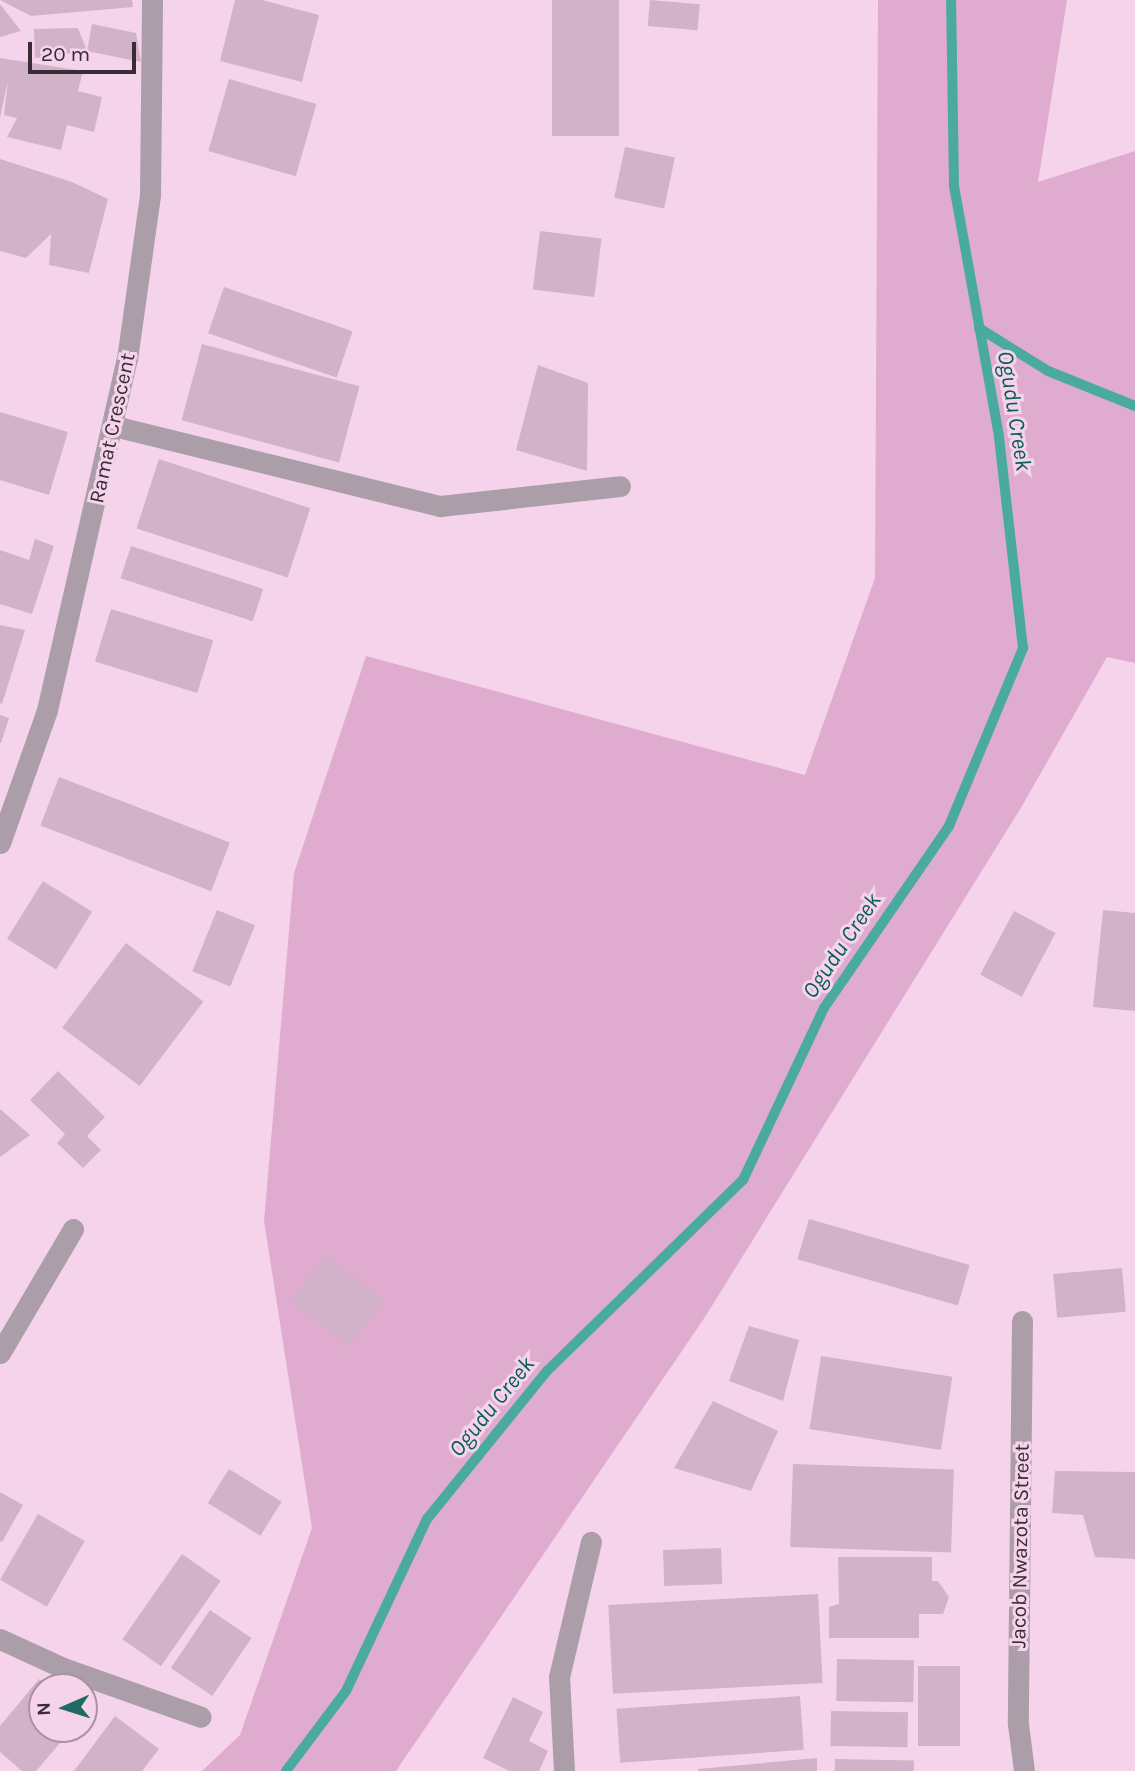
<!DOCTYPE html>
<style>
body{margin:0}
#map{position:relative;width:1135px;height:1771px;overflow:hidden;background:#f5d4eb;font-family:Karla,sans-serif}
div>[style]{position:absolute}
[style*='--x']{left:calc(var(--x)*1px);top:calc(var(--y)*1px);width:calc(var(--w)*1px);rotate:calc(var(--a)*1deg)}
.green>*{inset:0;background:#dfacd0}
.stream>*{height:10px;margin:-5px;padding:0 5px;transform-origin:5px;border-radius:5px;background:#4aaaa0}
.building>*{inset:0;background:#d2b2c8;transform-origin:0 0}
.minor>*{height:21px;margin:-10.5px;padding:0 10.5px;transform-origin:10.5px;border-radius:10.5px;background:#ac9ea8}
span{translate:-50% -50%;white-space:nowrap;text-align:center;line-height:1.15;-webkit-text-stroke:6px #f5d4eb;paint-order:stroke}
.street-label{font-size:21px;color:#392c35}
.water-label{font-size:23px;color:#0a5d57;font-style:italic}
.north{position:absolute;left:28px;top:1673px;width:70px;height:70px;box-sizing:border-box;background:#f5d4eb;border:2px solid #aa91a2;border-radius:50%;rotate:267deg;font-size:19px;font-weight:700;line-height:28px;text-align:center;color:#392c35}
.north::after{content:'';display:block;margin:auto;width:24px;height:32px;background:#206a64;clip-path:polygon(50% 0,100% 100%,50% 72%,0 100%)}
.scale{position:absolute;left:28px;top:42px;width:108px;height:32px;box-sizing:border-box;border:4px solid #392c35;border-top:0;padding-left:9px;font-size:21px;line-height:24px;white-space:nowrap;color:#392c35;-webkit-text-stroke:5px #f5d4eb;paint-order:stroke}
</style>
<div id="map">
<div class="green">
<i style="clip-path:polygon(878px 0,1067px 0,1038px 182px,1135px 151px,1135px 663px,1107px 657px,1022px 806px,705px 1317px,396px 1771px,202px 1771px,240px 1735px,312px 1528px,264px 1221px,294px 873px,366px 656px,805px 775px,875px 578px)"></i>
</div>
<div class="stream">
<i style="--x:979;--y:328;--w:81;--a:31.9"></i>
<i style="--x:1048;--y:371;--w:94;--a:21.9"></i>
<i style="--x:286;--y:1771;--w:100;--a:-53.1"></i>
<i style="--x:346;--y:1691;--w:190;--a:-64.8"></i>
<i style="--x:427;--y:1519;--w:191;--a:-51"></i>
<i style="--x:547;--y:1371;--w:274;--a:-44.3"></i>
<i style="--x:743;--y:1180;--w:190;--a:-64.8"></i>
<i style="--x:824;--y:1008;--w:221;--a:-55.5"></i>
<i style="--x:949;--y:826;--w:193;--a:-67.4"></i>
<i style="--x:1023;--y:648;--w:213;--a:-96.5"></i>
<i style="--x:999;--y:436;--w:254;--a:-100.2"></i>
<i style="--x:954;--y:186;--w:186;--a:-90.9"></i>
</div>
<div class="building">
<i style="clip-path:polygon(0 0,132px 0,133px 7px,31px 16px)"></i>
<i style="clip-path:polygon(235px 0,262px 0,319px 15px,302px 82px,220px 61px)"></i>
<i style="left:552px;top:0;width:67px;height:136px"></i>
<i style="left:650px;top:0;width:50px;height:26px;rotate:5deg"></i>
<i style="clip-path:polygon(0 4px,21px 31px,0 37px)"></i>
<i style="clip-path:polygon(92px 24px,136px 33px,141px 62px,87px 51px)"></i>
<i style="clip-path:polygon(78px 28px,87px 51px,35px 58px,34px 29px)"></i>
<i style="clip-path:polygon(0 58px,83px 71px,78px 91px,102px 97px,94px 132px,67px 125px,61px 150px,7px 137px,17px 118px,4px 115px,8px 81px,0 118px)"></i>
<i style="left:229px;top:79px;width:91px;height:75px;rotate:16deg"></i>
<i style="left:625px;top:147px;width:51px;height:52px;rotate:12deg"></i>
<i style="clip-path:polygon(0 159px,72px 182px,108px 199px,89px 273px,49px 265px,51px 234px,26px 258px,0 251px)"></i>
<i style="left:540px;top:231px;width:62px;height:59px;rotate:7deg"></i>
<i style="left:224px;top:287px;width:136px;height:49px;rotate:19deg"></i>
<i style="left:202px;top:344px;width:163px;height:79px;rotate:15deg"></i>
<i style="clip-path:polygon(538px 365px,588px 383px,587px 471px,516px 450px)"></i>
<i style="clip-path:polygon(0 412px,68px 432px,49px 495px,0 480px)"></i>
<i style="left:159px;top:459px;width:159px;height:73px;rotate:18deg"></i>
<i style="clip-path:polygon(35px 539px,54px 546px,32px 614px,0 604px,0 550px,29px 560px)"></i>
<i style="left:131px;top:546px;width:139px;height:34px;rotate:18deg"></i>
<i style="left:111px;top:609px;width:107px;height:55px;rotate:17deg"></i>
<i style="clip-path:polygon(0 625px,25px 630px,2px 704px,0 703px)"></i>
<i style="clip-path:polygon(0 715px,9px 718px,1px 743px,0 743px)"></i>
<i style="left:59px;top:777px;width:183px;height:52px;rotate:21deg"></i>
<i style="left:43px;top:881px;width:58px;height:68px;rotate:32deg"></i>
<i style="left:217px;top:910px;width:41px;height:66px;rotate:22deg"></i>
<i style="clip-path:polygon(1103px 910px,1135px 913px,1135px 1011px,1093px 1007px)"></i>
<i style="left:1014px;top:911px;width:47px;height:72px;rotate:28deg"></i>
<i style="left:126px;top:943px;width:97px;height:106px;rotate:37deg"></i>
<i style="clip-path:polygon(58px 1071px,105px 1117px,87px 1136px,101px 1150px,83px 1168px,57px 1143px,65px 1134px,30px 1100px)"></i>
<i style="clip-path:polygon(0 1109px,30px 1135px,0 1157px)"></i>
<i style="left:809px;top:1219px;width:167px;height:42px;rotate:16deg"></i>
<i style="left:326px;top:1256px;width:72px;height:58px;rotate:37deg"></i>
<i style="left:1122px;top:1268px;width:44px;height:69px;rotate:85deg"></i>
<i style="clip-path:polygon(749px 1326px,799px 1340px,783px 1401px,729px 1381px)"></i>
<i style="left:821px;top:1356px;width:133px;height:74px;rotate:9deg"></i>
<i style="clip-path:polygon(713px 1401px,778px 1431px,751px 1491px,674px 1468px)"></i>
<i style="left:793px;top:1464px;width:161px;height:83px;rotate:2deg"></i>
<i style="left:229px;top:1469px;width:62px;height:40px;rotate:32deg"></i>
<i style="clip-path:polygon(1055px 1471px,1135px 1472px,1135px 1559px,1095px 1557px,1083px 1515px,1052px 1513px)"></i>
<i style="clip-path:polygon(0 1492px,23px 1505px,2px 1542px,0 1541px)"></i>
<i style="left:38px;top:1514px;width:54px;height:76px;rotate:30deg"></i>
<i style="left:721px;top:1548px;width:36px;height:58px;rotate:88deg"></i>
<i style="left:182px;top:1554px;width:47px;height:104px;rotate:35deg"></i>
<i style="clip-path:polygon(838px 1557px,932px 1557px,932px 1581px,938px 1581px,949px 1597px,943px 1614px,919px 1614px,919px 1638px,829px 1638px,829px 1607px,839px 1604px)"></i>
<i style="left:818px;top:1594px;width:89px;height:210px;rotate:87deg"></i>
<i style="left:210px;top:1610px;width:50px;height:70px;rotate:34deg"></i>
<i style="left:837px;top:1659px;width:77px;height:42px;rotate:1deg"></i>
<i style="left:918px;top:1666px;width:42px;height:80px"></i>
<i style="clip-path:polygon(39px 1679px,48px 1687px,42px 1687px,42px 1729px,72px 1729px,36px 1771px,22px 1771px,0 1752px,0 1726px)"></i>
<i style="left:800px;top:1696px;width:54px;height:184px;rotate:86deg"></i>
<i style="clip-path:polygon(513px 1697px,543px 1712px,529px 1741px,548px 1751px,539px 1771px,509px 1771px,483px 1758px)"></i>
<i style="left:831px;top:1711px;width:77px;height:35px;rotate:1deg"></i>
<i style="clip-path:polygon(115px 1716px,159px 1749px,142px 1771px,74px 1771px)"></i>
<i style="clip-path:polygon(817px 1758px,817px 1771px,698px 1771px,698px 1769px)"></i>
<i style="left:835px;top:1759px;width:79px;height:12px;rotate:1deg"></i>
</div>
<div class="minor">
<i style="--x:114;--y:426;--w:336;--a:13.8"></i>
<i style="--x:440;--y:506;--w:181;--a:-6.3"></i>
<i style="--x:0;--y:843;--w:141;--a:-70.5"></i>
<i style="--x:47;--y:710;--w:360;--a:-77.2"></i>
<i style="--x:127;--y:359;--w:166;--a:-82"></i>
<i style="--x:150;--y:195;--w:195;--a:-89.4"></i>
<i style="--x:1022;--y:1321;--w:403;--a:90.6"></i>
<i style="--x:1018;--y:1724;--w:47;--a:82.7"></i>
<i style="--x:0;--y:1353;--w:144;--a:-59.5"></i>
<i style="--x:0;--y:1639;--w:69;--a:24.7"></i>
<i style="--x:63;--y:1668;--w:146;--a:19.5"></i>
<i style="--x:564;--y:1771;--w:94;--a:-93"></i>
<i style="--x:559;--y:1677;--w:139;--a:-76.7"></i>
</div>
<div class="street-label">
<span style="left:112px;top:428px;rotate:-78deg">Ramat Crescent</span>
<span style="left:1020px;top:1546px;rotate:-89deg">Jacob Nwazota Street</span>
</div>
<div class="water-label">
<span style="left:1014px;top:411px;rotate:81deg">Ogudu Creek</span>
<span style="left:842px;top:946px;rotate:-56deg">Ogudu Creek</span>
<span style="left:492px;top:1407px;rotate:-51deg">Ogudu Creek</span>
</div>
<div class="north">N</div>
<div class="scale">20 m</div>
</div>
